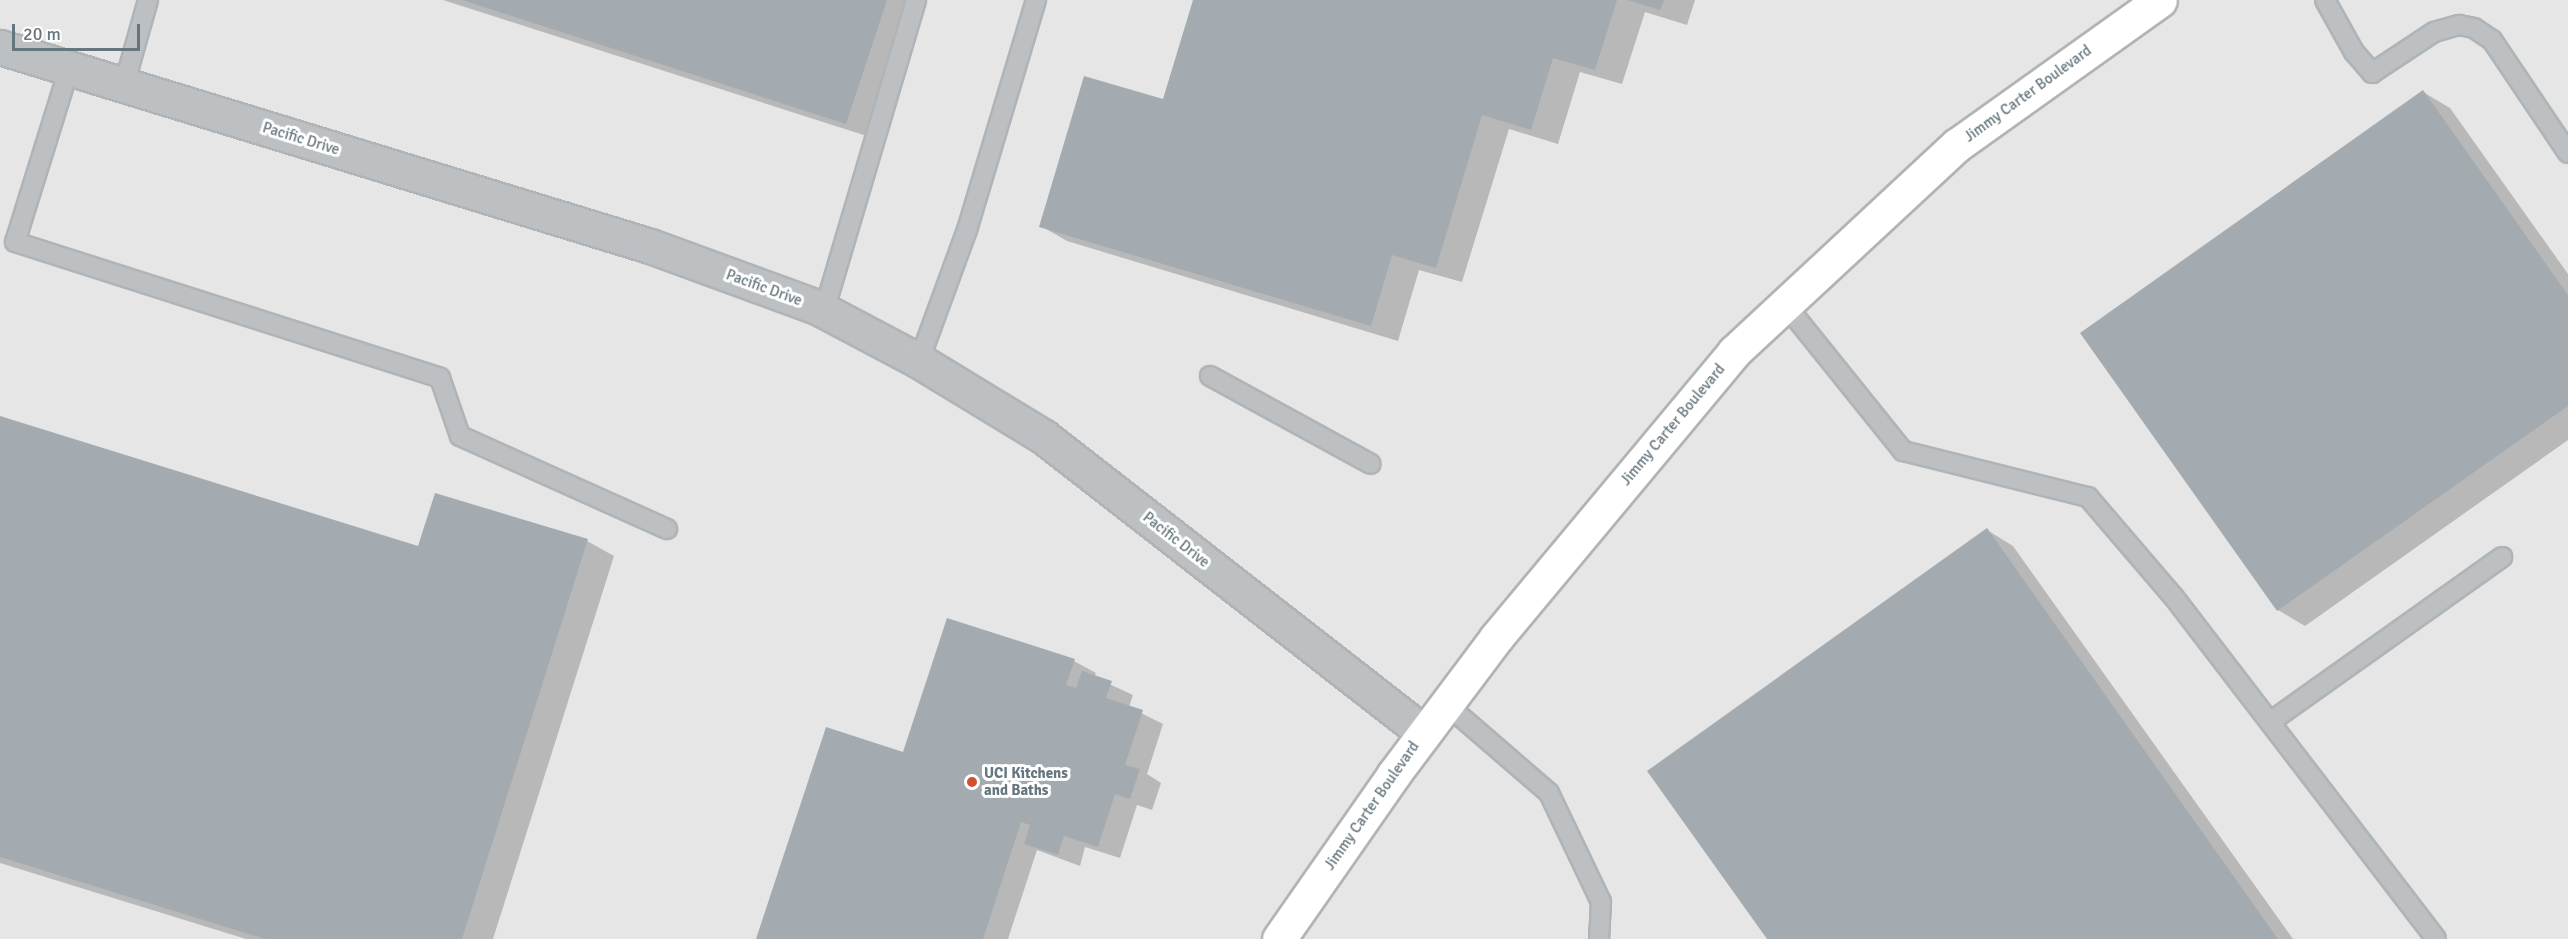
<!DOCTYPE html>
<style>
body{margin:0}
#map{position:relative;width:2568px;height:939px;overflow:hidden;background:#f4f4f1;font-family:Signika,sans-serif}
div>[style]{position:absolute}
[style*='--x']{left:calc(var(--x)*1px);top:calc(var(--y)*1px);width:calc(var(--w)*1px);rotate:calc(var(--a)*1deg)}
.built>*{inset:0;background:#e5e6e5;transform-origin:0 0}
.shadow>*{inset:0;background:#0003}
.building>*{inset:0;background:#a4abb0}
.roads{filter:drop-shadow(2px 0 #b0b4b7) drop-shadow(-2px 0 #b0b4b7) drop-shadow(0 2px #b0b4b7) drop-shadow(0 -2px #b0b4b7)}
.service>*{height:18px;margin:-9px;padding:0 9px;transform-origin:9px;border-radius:9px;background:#bcc0c3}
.minor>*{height:33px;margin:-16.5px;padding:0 16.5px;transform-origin:16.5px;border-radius:16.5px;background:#bcc0c3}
.primary>*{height:33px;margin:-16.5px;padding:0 16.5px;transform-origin:16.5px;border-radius:16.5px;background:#fff}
.dots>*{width:16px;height:16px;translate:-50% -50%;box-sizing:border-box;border:3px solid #fff;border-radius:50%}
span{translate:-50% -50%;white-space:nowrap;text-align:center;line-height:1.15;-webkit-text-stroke:6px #fff;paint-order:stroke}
.street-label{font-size:15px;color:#66767f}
.poi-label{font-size:15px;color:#66767f;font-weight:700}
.left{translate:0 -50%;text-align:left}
.scale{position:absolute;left:12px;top:24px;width:128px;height:27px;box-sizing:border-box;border:3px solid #66767f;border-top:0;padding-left:8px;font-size:18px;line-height:21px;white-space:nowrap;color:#66767f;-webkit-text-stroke:4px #fff;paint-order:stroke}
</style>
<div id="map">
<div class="built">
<i style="left:0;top:0;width:2568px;height:939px"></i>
</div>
<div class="shadow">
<i style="clip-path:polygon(443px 0,918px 0,873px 138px)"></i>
<i style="clip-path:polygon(1195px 0,1695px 0,1687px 25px,1645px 12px,1622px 84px,1580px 72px,1558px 144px,1509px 129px,1462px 282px,1419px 270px,1398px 341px,1067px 241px,1041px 226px,1164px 101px)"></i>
<i style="clip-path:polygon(2423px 92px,2450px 108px,2568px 274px,2568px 440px,2305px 626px,2278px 610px,2082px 333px)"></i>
<i style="clip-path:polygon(0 418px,419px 548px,587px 541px,614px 556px,493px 939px,246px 939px,0 863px)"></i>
<i style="clip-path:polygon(1987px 530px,2013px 546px,2293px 939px,1768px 939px)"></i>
<i style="clip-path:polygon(1074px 661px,1096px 673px,1094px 677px,1133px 695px,1129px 707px,1163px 724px,1147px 774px,1161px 783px,1152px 810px,1137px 805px,1120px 858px,1085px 847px,1080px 866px,1037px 850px,1008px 939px,757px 939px,904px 754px)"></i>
</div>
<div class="building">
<i style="clip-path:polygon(462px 0,887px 0,846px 124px)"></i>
<i style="clip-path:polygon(1193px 0,1617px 0,1595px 70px,1553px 58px,1531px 130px,1482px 115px,1436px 268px,1392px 255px,1371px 326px,1039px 227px,1084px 76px,1163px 99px)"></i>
<i style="clip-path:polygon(1628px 0,1664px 0,1660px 10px)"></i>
<i style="clip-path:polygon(2423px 90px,2568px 295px,2568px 406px,2277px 611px,2080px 333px)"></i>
<i style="clip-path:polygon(0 416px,418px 546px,435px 493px,588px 539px,462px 939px,265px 939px,0 857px)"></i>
<i style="clip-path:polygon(1987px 528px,2278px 939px,1767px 939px,1647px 771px)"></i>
<i style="clip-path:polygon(947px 618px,1075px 659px,1066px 685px,1076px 688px,1082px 671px,1112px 681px,1106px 698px,1143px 710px,1125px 765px,1140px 769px,1130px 799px,1115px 794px,1098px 847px,1064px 836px,1058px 855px,1024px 844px,1030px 825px,1021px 822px,983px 939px,756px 939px,826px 727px,903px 752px)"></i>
</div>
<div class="roads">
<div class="service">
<i style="--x:2325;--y:0;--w:60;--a:60.9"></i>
<i style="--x:2354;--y:52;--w:28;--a:49"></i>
<i style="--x:2372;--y:73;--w:74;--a:-33.5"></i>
<i style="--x:2434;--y:32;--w:26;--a:-16"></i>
<i style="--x:2459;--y:25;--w:15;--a:11"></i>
<i style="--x:2474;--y:28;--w:22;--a:34"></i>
<i style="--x:2492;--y:40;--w:136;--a:56.1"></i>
<i style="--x:69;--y:69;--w:181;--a:107.3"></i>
<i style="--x:15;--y:242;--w:446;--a:17.7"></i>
<i style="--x:440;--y:378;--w:61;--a:71"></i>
<i style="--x:460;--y:436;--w:227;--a:24.2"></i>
<i style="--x:124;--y:85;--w:88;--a:-74.2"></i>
<i style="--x:1784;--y:303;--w:190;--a:51.2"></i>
<i style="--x:1903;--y:451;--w:191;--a:14"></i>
<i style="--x:2088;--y:497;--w:130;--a:49.4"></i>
<i style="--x:2173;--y:596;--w:432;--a:52.5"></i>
<i style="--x:824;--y:311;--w:324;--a:-73.5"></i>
<i style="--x:919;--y:361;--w:140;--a:-69.9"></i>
<i style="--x:967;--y:230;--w:240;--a:-73.3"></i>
<i style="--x:1210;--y:376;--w:183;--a:28.7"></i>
<i style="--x:1446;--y:704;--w:136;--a:40.8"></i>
<i style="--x:1549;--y:793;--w:121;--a:64.5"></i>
<i style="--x:1601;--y:902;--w:37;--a:93"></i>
<i style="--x:2270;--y:722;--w:285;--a:-35.4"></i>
</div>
<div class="minor">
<i style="--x:0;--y:47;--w:680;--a:17.02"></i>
<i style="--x:650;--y:246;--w:178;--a:20.1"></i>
<i style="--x:817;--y:307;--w:115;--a:27.9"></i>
<i style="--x:919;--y:361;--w:146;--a:31.3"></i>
<i style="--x:1044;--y:437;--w:482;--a:37.9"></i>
</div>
<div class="primary">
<i style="--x:1279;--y:939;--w:201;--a:-55.1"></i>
<i style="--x:1394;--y:774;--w:170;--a:-53.1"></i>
<i style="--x:1496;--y:638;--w:372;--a:-50.2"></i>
<i style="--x:1734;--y:352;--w:304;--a:-42.9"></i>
<i style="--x:1957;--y:145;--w:249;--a:-35.5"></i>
</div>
</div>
<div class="dots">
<i style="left:972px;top:782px;background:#d24f34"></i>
</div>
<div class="street-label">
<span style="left:2028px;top:94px;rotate:-36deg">Jimmy Carter Boulevard</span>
<span style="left:301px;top:139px;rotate:17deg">Pacific Drive</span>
<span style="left:764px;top:288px;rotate:20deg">Pacific Drive</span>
<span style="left:1673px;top:425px;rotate:-50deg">Jimmy Carter Boulevard</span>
<span style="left:1176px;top:540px;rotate:38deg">Pacific Drive</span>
<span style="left:1372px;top:806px;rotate:-55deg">Jimmy Carter Boulevard</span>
</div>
<div class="poi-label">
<span class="left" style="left:984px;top:782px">UCI Kitchens<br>and Baths</span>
</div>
<div class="scale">20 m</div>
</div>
